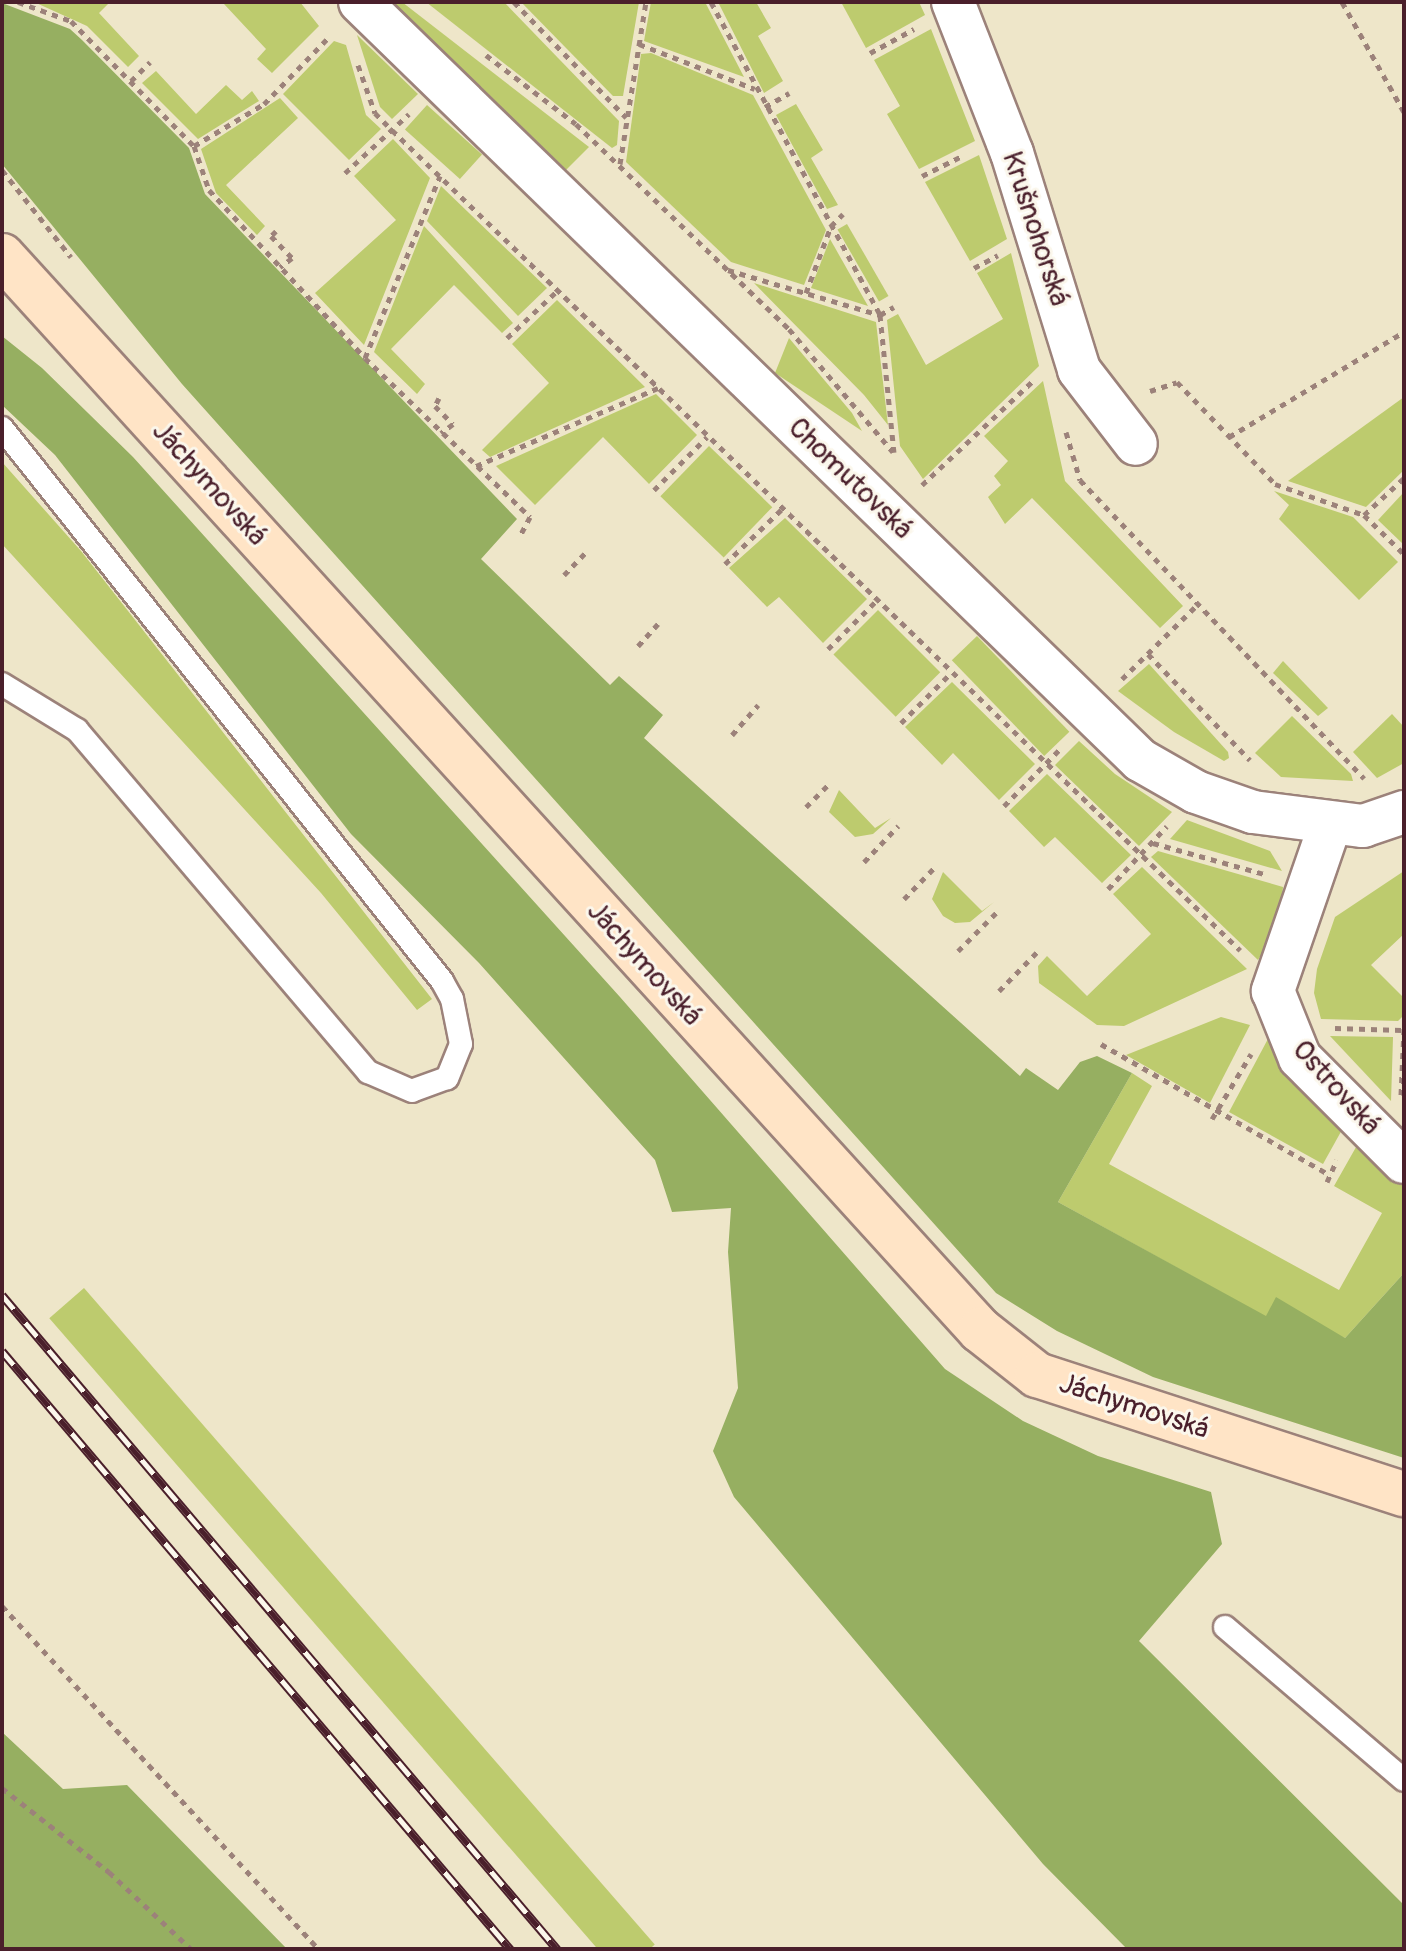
<!DOCTYPE html>
<meta charset="utf-8">
<style>
body{margin:0}
#map{position:relative;width:1406px;height:1951px;overflow:hidden;background:#eee6c9;font-family:Pangolin,sans-serif}
div>[style]{position:absolute}
[style*='--x']{left:calc(var(--x)*1px);top:calc(var(--y)*1px);width:calc(var(--w)*1px);rotate:calc(var(--a)*1deg)}
.green>*{inset:0;background:#bdcb6e;transform-origin:0 0}
.forest>*{inset:0;background:#96af61}
.path>*{height:5px;margin-top:-2.5px;transform-origin:0;background:repeating-linear-gradient(90deg,#9c827a 0 6px,transparent 0 12px)}
.roads{filter:drop-shadow(2px 0 #9c827a) drop-shadow(-2px 0 #9c827a) drop-shadow(0 2px #9c827a) drop-shadow(0 -2px #9c827a)}
.lane>*{height:22px;margin:-11px;padding:0 11px;transform-origin:11px;border-radius:11px;background:#fff}
.street>*{height:42px;margin:-21px;padding:0 21px;transform-origin:21px;border-radius:21px;background:#fff}
.secondary>*{height:44px;margin:-22px;padding:0 22px;transform-origin:22px;border-radius:22px;background:#ffe4c6}
.rail>*{height:9px;margin-top:-4.5px;transform-origin:0;background:repeating-linear-gradient(90deg,#fbf7ec 0 18px,#4a1f2b 0 36px);box-sizing:border-box;border-block:2px solid #4a1f2b}
span{translate:-50% -50%;white-space:nowrap;text-align:center;line-height:1.15;-webkit-text-stroke:6px #fbf7ec;paint-order:stroke}
.street-label{font-size:28px;color:#4a1f2b}
.frame{position:absolute;inset:0;border:4px solid #4a1f2b;pointer-events:none}
</style>
<div id="map">
<div class="green">
<i style="clip-path:polygon(34px 2px,110px 2px,99px 13px,139px 56px,128px 67px,87px 26px)"></i>
<i style="clip-path:polygon(300px 2px,319px 26px,272px 73px,257px 59px,266px 49px,224px 4px)"></i>
<i style="clip-path:polygon(390px 2px,402px 2px,589px 147px,564px 172px)"></i>
<i style="clip-path:polygon(426px 2px,504px 2px,619px 121px,617px 145px,612px 148px)"></i>
<i style="clip-path:polygon(521px 2px,639px 2px,623px 96px,613px 96px)"></i>
<i style="clip-path:polygon(651px 2px,705px 2px,744px 77px,644px 41px)"></i>
<i style="clip-path:polygon(718px 2px,756px 2px,771px 28px,758px 36px,783px 81px,764px 93px)"></i>
<i style="clip-path:polygon(841px 2px,919px 2px,925px 15px,866px 48px)"></i>
<i style="clip-path:polygon(931px 29px,975px 141px,919px 169px,887px 114px,900px 106px,874px 60px)"></i>
<i style="clip-path:polygon(357px 35px,418px 94px,392px 119px,380px 107px)"></i>
<i style="clip-path:polygon(334px 41px,346px 45px,366px 115px,381px 129px,349px 160px,283px 94px)"></i>
<i style="clip-path:polygon(651px 53px,753px 95px,826px 230px,804px 285px,731px 262px,626px 162px,641px 54px)"></i>
<i style="clip-path:polygon(156px 71px,196px 114px,226px 85px,242px 100px,252px 91px,259px 101px,198px 139px,142px 83px)"></i>
<i style="clip-path:polygon(280px 98px,298px 118px,226px 185px,265px 226px,257px 235px,216px 193px,201px 149px)"></i>
<i style="clip-path:polygon(796px 104px,823px 150px,811px 158px,838px 205px,827px 209px,776px 115px)"></i>
<i style="left:427px;top:105px;width:74px;height:33px;rotate:42deg"></i>
<i style="clip-path:polygon(393px 139px,430px 178px,364px 345px,315px 293px,396px 220px,354px 176px)"></i>
<i style="clip-path:polygon(979px 155px,1007px 239px,970px 261px,925px 182px)"></i>
<i style="clip-path:polygon(441px 186px,547px 288px,518px 316px,427px 221px)"></i>
<i style="left:847px;top:224px;width:83px;height:11px;rotate:60deg"></i>
<i style="clip-path:polygon(424px 226px,513px 323px,502px 333px,454px 285px,391px 349px,425px 384px,417px 394px,374px 352px)"></i>
<i style="clip-path:polygon(830px 239px,868px 306px,811px 288px)"></i>
<i style="clip-path:polygon(1011px 253px,1039px 366px,923px 479px,900px 446px,887px 320px,898px 314px,926px 365px,1003px 319px,977px 273px)"></i>
<i style="clip-path:polygon(754px 283px,876px 322px,888px 425px,864px 395px)"></i>
<i style="clip-path:polygon(557px 300px,645px 387px,490px 457px,482px 450px,549px 383px,512px 344px)"></i>
<i style="clip-path:polygon(789px 338px,852px 413px,862px 431px,775px 373px)"></i>
<i style="clip-path:polygon(1043px 381px,1065px 481px,1183px 606px,1160px 628px,1032px 498px,1005px 524px,988px 497px,1001px 485px,994px 476px,1008px 461px,984px 436px)"></i>
<i style="clip-path:polygon(656px 394px,697px 435px,649px 484px,603px 437px,535px 505px,496px 466px)"></i>
<i style="clip-path:polygon(1404px 397px,1404px 470px,1366px 507px,1288px 481px)"></i>
<i style="left:709px;top:446px;width:88px;height:70px;rotate:44deg"></i>
<i style="clip-path:polygon(2px 462px,81px 551px,432px 999px,417px 1010px,321px 893px,2px 544px)"></i>
<i style="clip-path:polygon(1274px 491px,1353px 517px,1398px 562px,1359px 600px,1279px 519px,1289px 505px)"></i>
<i style="clip-path:polygon(1404px 492px,1404px 545px,1378px 520px)"></i>
<i style="clip-path:polygon(785px 518px,867px 599px,823px 643px,779px 597px,767px 607px,729px 568px)"></i>
<i style="left:878px;top:610px;width:88px;height:63px;rotate:45deg"></i>
<i style="left:977px;top:636px;width:133px;height:35px;rotate:46deg"></i>
<i style="clip-path:polygon(1283px 661px,1328px 708px,1318px 716px,1273px 673px)"></i>
<i style="clip-path:polygon(1149px 664px,1228px 752px,1229px 758px,1224px 761px,1174px 732px,1118px 691px)"></i>
<i style="clip-path:polygon(952px 682px,1035px 764px,999px 800px,953px 753px,942px 765px,905px 727px)"></i>
<i style="clip-path:polygon(1392px 714px,1404px 727px,1404px 763px,1377px 778px,1353px 752px)"></i>
<i style="clip-path:polygon(1292px 716px,1351px 774px,1353px 781px,1281px 777px,1255px 753px)"></i>
<i style="clip-path:polygon(1079px 741px,1115px 774px,1172px 812px,1139px 846px,1055px 765px)"></i>
<i style="clip-path:polygon(1047px 774px,1131px 855px,1102px 883px,1055px 837px,1044px 847px,1009px 811px)"></i>
<i style="clip-path:polygon(839px 790px,875px 828px,891px 818px,873px 834px,855px 837px,829px 812px)"></i>
<i style="clip-path:polygon(1187px 820px,1270px 851px,1282px 871px,1170px 839px)"></i>
<i style="clip-path:polygon(1158px 851px,1283px 887px,1280px 923px,1258px 960px,1151px 857px)"></i>
<i style="clip-path:polygon(1142px 867px,1247px 969px,1124px 1026px,1097px 1025px,1039px 983px,1038px 966px,1047px 956px,1087px 996px,1151px 934px,1113px 894px)"></i>
<i style="clip-path:polygon(1404px 871px,1404px 934px,1371px 965px,1404px 998px,1404px 1015px,1398px 1021px,1321px 1019px,1314px 993px,1317px 969px,1335px 917px)"></i>
<i style="clip-path:polygon(943px 872px,982px 911px,994px 902px,970px 922px,955px 923px,943px 916px,932px 899px)"></i>
<i style="clip-path:polygon(1221px 1017px,1250px 1025px,1210px 1103px,1126px 1055px)"></i>
<i style="clip-path:polygon(1330px 1036px,1393px 1037px,1391px 1101px)"></i>
<i style="clip-path:polygon(1269px 1037px,1348px 1119px,1323px 1164px,1229px 1112px)"></i>
<i style="clip-path:polygon(1132px 1073px,1152px 1086px,1109px 1164px,1339px 1290px,1382px 1213px,1334px 1186px,1364px 1133px,1404px 1175px,1404px 1273px,1345px 1338px,1266px 1317px,1058px 1202px)"></i>
<i style="left:84px;top:1288px;width:870px;height:46px;rotate:49deg"></i>
</div>
<div class="forest">
<i style="clip-path:polygon(2px 3px,70px 29px,82px 40px,189px 148px,205px 194px,517px 519px,481px 559px,610px 685px,619px 676px,663px 715px,644px 738px,1020px 1076px,1026px 1068px,1058px 1090px,1080px 1062px,1097px 1056px,1132px 1073px,1058px 1202px,1266px 1316px,1276px 1297px,1345px 1338px,1404px 1273px,1404px 1458px,1153px 1377px,1057px 1331px,996px 1293px,182px 384px,2px 164px)"></i>
<i style="clip-path:polygon(2px 336px,42px 368px,133px 457px,620px 997px,945px 1369px,1023px 1421px,1098px 1456px,1211px 1492px,1222px 1544px,1139px 1641px,1404px 1905px,1404px 1949px,1127px 1949px,1043px 1864px,734px 1497px,713px 1451px,738px 1388px,728px 1252px,731px 1208px,672px 1212px,655px 1160px,479px 963px,351px 834px,55px 455px,2px 405px)"></i>
<i style="clip-path:polygon(2px 1732px,63px 1789px,127px 1785px,287px 1949px,2px 1949px)"></i>
</div>
<div class="path">
<i style="--x:18;--y:2;--w:56;--a:19.7"></i>
<i style="--x:71;--y:21;--w:175;--a:45.5"></i>
<i style="--x:194;--y:146;--w:46;--a:71.2"></i>
<i style="--x:209;--y:190;--w:229;--a:47.1"></i>
<i style="--x:365;--y:358;--w:229;--a:43.9"></i>
<i style="--x:530;--y:517;--w:19;--a:118"></i>
<i style="--x:514;--y:2;--w:161;--a:45.8"></i>
<i style="--x:711;--y:2;--w:356;--a:61.6"></i>
<i style="--x:880;--y:315;--w:138;--a:84.2"></i>
<i style="--x:1342;--y:2;--w:126;--a:60.6"></i>
<i style="--x:639;--y:44;--w:124;--a:21.2"></i>
<i style="--x:870;--y:53;--w:50;--a:-28.6"></i>
<i style="--x:486;--y:55;--w:113;--a:37.5"></i>
<i style="--x:576;--y:124;--w:296;--a:43.9"></i>
<i style="--x:789;--y:329;--w:161;--a:49.8"></i>
<i style="--x:358;--y:65;--w:51;--a:70.5"></i>
<i style="--x:375;--y:113;--w:24;--a:45"></i>
<i style="--x:392;--y:130;--w:1180;--a:44.04"></i>
<i style="--x:131;--y:81;--w:27;--a:-45"></i>
<i style="--x:765;--y:107;--w:28;--a:-30"></i>
<i style="--x:194;--y:146;--w:82;--a:-31"></i>
<i style="--x:264;--y:104;--w:93;--a:-45.9"></i>
<i style="--x:620;--y:164;--w:164;--a:-80.9"></i>
<i style="--x:2;--y:170;--w:111;--a:51.6"></i>
<i style="--x:345;--y:173;--w:87;--a:-42.7"></i>
<i style="--x:922;--y:176;--w:47;--a:-26.6"></i>
<i style="--x:276;--y:231;--w:7;--a:135"></i>
<i style="--x:271;--y:236;--w:30;--a:46"></i>
<i style="--x:292;--y:258;--w:15;--a:143"></i>
<i style="--x:974;--y:268;--w:27;--a:-28"></i>
<i style="--x:728;--y:270;--w:159;--a:16.5"></i>
<i style="--x:880;--y:315;--w:16;--a:-30"></i>
<i style="--x:806;--y:293;--w:72;--a:-69.5"></i>
<i style="--x:831;--y:226;--w:17;--a:-45"></i>
<i style="--x:507;--y:338;--w:69;--a:-43.2"></i>
<i style="--x:365;--y:358;--w:197;--a:-67.6"></i>
<i style="--x:1150;--y:391;--w:28;--a:-18"></i>
<i style="--x:1177;--y:382;--w:141;--a:46.1"></i>
<i style="--x:1275;--y:484;--w:94;--a:19.2"></i>
<i style="--x:1364;--y:515;--w:54;--a:-42.8"></i>
<i style="--x:439;--y:398;--w:9;--a:117"></i>
<i style="--x:435;--y:406;--w:25;--a:45"></i>
<i style="--x:453;--y:424;--w:15;--a:143"></i>
<i style="--x:1066;--y:432;--w:50;--a:73.7"></i>
<i style="--x:1080;--y:480;--w:412;--a:46.4"></i>
<i style="--x:1229;--y:437;--w:204;--a:-31"></i>
<i style="--x:476;--y:466;--w:198;--a:-23.2"></i>
<i style="--x:922;--y:485;--w:154;--a:-43.2"></i>
<i style="--x:654;--y:490;--w:75;--a:-45"></i>
<i style="--x:1364;--y:515;--w:56;--a:44.3"></i>
<i style="--x:725;--y:564;--w:79;--a:-44"></i>
<i style="--x:564;--y:575;--w:35;--a:-46"></i>
<i style="--x:638;--y:646;--w:30;--a:-48"></i>
<i style="--x:828;--y:649;--w:68;--a:-45"></i>
<i style="--x:1148;--y:654;--w:147;--a:46.1"></i>
<i style="--x:1122;--y:679;--w:107;--a:-44.6"></i>
<i style="--x:901;--y:723;--w:71;--a:-45"></i>
<i style="--x:732;--y:735;--w:40;--a:-49"></i>
<i style="--x:1004;--y:806;--w:83;--a:-45.5"></i>
<i style="--x:806;--y:807;--w:35;--a:-45"></i>
<i style="--x:1153;--y:843;--w:115;--a:15.6"></i>
<i style="--x:864;--y:862;--w:50;--a:-46.6"></i>
<i style="--x:1108;--y:889;--w:86;--a:-46.9"></i>
<i style="--x:904;--y:899;--w:47;--a:-45.9"></i>
<i style="--x:958;--y:951;--w:59;--a:-45"></i>
<i style="--x:999;--y:991;--w:59;--a:-45.7"></i>
<i style="--x:1335;--y:1028;--w:67;--a:1.7"></i>
<i style="--x:1101;--y:1044;--w:264;--a:29.8"></i>
<i style="--x:1401;--y:1095;--w:67;--a:-87.4"></i>
<i style="--x:1212;--y:1119;--w:76;--a:-59"></i>
<i style="--x:1327;--y:1182;--w:24;--a:-66"></i>
<i style="--x:2;--y:1606;--w:467;--a:47.3"></i>
<i style="--x:2;--y:1788;--w:136;--a:38.1"></i>
<i style="--x:109;--y:1872;--w:112;--a:43.2"></i>
<i style="--x:2;--y:1948;--w:1;--a:45"></i>
</div>
<div class="roads">
<div class="lane">
<i style="--x:2;--y:428;--w:707;--a:51.49"></i>
<i style="--x:442;--y:981;--w:21;--a:61"></i>
<i style="--x:452;--y:999;--w:46;--a:78.7"></i>
<i style="--x:461;--y:1044;--w:37;--a:112"></i>
<i style="--x:447;--y:1078;--w:37;--a:160"></i>
<i style="--x:412;--y:1091;--w:48;--a:-156.6"></i>
<i style="--x:368;--y:1072;--w:449;--a:-130.4"></i>
<i style="--x:77;--y:730;--w:88;--a:-148.5"></i>
<i style="--x:1225;--y:1627;--w:235;--a:40.5"></i>
</div>
<div class="street">
<i style="--x:360;--y:2;--w:1088;--a:44.18"></i>
<i style="--x:1140;--y:760;--w:64;--a:29.7"></i>
<i style="--x:1196;--y:792;--w:60;--a:19.3"></i>
<i style="--x:1253;--y:812;--w:111;--a:7.3"></i>
<i style="--x:1363;--y:826;--w:43;--a:-18.9"></i>
<i style="--x:953;--y:2;--w:162;--a:68.7"></i>
<i style="--x:1012;--y:153;--w:227;--a:72.8"></i>
<i style="--x:1079;--y:370;--w:93;--a:52.4"></i>
<i style="--x:1330;--y:825;--w:176;--a:109"></i>
<i style="--x:1273;--y:991;--w:72;--a:68.1"></i>
<i style="--x:1300;--y:1058;--w:147;--a:45"></i>
</div>
<div class="secondary">
<i style="--x:2;--y:256;--w:1453;--a:47.68"></i>
<i style="--x:980;--y:1330;--w:73;--a:38.3"></i>
<i style="--x:1037;--y:1375;--w:386;--a:18"></i>
</div>
</div>
<div class="rail">
<i style="--x:2;--y:1295;--w:858;--a:49.68"></i>
<i style="--x:2;--y:1351;--w:785;--a:49.65"></i>
</div>
<div class="street-label">
<span style="left:1035px;top:229px;rotate:72deg">Krušnohorská</span>
<span style="left:850px;top:479px;rotate:44deg">Chomutovská</span>
<span style="left:209px;top:484px;rotate:48deg">Jáchymovská</span>
<span style="left:644px;top:964px;rotate:48deg">Jáchymovská</span>
<span style="left:1336px;top:1088px;rotate:48deg">Ostrovská</span>
<span style="left:1134px;top:1407px;rotate:18deg">Jáchymovská</span>
</div>
<div class="frame"></div>
</div>
